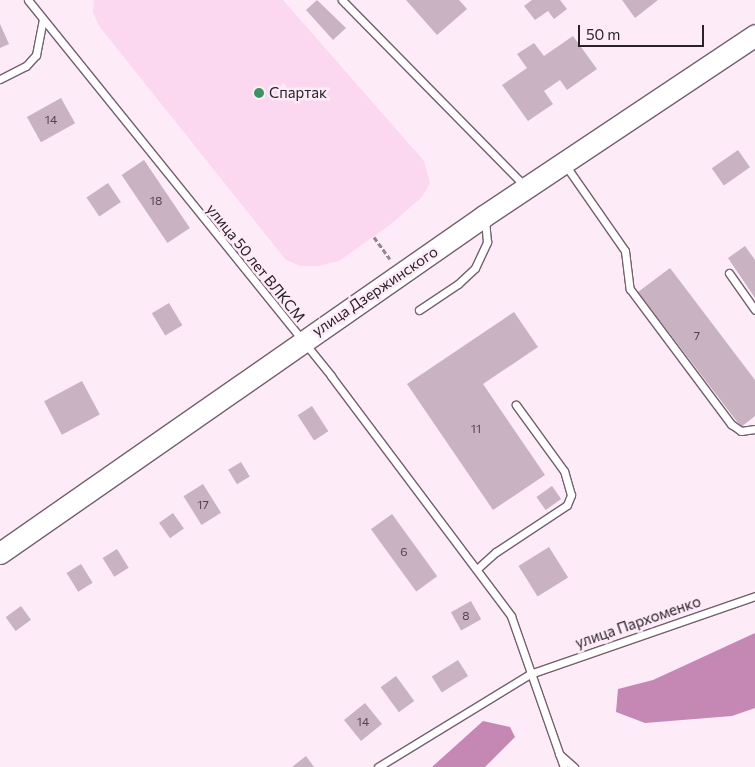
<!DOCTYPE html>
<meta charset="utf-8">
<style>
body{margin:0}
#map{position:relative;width:755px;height:767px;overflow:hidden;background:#feebf8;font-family:Commissioner,sans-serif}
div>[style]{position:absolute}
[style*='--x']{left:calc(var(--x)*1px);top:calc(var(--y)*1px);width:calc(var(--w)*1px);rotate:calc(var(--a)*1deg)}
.green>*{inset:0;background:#fbd7f0}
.water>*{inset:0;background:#c588b4}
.building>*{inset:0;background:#c9b2c2;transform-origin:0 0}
.path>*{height:3px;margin-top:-1.5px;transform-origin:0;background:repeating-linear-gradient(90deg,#92858e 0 5px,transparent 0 7.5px)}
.roads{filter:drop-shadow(1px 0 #74606e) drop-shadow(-1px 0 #74606e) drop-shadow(0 1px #74606e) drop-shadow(0 -1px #74606e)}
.service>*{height:7px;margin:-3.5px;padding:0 3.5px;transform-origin:3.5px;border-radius:3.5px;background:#fff}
.primary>*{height:21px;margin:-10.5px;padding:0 10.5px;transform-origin:10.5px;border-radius:10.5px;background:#fff}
.dots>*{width:14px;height:14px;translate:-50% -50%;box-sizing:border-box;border:2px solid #feebf8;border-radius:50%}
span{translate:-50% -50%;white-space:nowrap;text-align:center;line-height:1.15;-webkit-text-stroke:5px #feebf8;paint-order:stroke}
.number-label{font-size:12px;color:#52464e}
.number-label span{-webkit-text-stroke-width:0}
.poi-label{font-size:15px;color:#2a2228}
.left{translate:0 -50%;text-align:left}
.street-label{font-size:15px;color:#2a2228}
.scale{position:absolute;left:578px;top:25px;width:126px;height:22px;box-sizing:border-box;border:2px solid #2a2228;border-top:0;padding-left:6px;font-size:15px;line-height:18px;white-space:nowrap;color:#2a2228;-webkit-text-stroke:4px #feebf8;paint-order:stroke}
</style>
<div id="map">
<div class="green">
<i style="clip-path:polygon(94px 0,283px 0,424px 161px,430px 183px,422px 197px,391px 224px,339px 261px,318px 266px,301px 266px,286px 260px,99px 26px,93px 12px)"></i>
</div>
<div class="water">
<i style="clip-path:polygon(755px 633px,755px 708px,732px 716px,645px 723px,616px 712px,618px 689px,653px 680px)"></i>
<i style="clip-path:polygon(483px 721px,510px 727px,515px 737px,485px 767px,432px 767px)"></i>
</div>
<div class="building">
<i style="clip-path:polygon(317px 0,346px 28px,333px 40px,306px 10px)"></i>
<i style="clip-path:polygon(406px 0,459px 0,467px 9px,437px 35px)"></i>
<i style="clip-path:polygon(532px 0,560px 0,567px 9px,554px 19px,548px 11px,535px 20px,524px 6px)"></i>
<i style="clip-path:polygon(622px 0,658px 0,635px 18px)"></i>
<i style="clip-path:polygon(0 24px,9px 44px,0 48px)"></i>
<i style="clip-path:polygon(573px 36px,597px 69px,567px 90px,560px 80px,544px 91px,553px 104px,528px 121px,502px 85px,527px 68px,517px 54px,534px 43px,544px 56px)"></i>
<i style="left:61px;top:98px;width:29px;height:39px;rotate:61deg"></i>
<i style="left:738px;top:150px;width:21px;height:32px;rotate:55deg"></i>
<i style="left:144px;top:160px;width:82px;height:27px;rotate:56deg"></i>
<i style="left:108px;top:183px;width:23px;height:26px;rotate:56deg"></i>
<i style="clip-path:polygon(745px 246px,755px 260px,755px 298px,728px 258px)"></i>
<i style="clip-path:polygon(670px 268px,755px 380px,755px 416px,741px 427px,638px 292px)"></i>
<i style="left:169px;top:303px;width:26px;height:20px;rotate:59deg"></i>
<i style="clip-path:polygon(514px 312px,538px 347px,483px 384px,545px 475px,493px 510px,407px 384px)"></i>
<i style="left:82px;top:381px;width:38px;height:43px;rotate:62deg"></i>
<i style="left:312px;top:406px;width:30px;height:17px;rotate:57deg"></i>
<i style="left:241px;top:462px;width:17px;height:15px;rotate:59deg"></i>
<i style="left:203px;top:484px;width:34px;height:23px;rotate:58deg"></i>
<i style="left:552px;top:486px;width:16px;height:19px;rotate:55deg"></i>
<i style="left:173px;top:513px;width:19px;height:17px;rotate:55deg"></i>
<i style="left:392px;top:514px;width:77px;height:26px;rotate:54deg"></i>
<i style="left:549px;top:547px;width:36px;height:36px;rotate:58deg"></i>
<i style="left:117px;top:549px;width:22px;height:17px;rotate:58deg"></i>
<i style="left:81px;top:564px;width:22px;height:17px;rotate:58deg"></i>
<i style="left:471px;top:601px;width:21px;height:23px;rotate:61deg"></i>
<i style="left:21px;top:606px;width:17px;height:19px;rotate:54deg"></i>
<i style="left:458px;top:660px;width:19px;height:31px;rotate:58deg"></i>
<i style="left:396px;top:676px;width:31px;height:19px;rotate:54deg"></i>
<i style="left:365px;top:703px;width:27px;height:27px;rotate:51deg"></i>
<i style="clip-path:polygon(306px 756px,314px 767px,292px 767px)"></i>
</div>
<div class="path">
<i style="--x:374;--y:237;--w:27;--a:54"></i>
</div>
<div class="roads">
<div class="service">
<i style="--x:28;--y:0;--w:483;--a:51.1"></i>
<i style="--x:331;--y:376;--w:300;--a:53.1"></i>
<i style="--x:511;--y:616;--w:160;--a:70.7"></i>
<i style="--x:342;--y:0;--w:261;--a:45.5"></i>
<i style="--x:0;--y:79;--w:29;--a:-27"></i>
<i style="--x:26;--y:66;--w:15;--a:-48"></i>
<i style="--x:36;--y:55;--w:36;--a:-79"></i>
<i style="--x:566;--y:166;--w:103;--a:55.2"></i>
<i style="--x:625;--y:251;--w:38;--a:83"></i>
<i style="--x:630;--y:289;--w:169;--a:53.2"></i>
<i style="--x:731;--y:424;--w:12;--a:35"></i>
<i style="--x:741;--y:431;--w:14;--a:-8"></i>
<i style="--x:729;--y:273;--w:45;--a:54.9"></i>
<i style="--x:419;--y:310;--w:47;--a:-33.7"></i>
<i style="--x:458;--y:284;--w:23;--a:-43"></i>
<i style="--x:475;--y:268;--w:29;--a:-65"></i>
<i style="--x:487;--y:242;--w:23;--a:-95"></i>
<i style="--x:478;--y:568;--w:24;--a:-42"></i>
<i style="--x:496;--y:552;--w:85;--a:-33.5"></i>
<i style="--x:567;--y:505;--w:11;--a:-68"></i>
<i style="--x:571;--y:495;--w:25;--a:-106"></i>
<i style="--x:564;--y:471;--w:82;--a:-126"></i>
<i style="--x:559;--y:754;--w:20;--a:41"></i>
<i style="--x:378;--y:767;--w:178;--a:-31.5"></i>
<i style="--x:530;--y:674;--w:238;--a:-19.1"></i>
</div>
<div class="primary">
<i style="--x:0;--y:553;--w:590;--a:-34.85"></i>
<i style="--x:484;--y:216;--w:326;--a:-33.7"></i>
</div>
</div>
<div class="dots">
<i style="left:259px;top:93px;background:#3d9264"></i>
</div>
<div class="number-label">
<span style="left:51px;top:120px">14</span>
<span style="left:156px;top:201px">18</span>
<span style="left:697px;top:336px">7</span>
<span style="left:476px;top:429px">11</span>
<span style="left:203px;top:505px">17</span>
<span style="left:404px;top:552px">6</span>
<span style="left:466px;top:616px">8</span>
<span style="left:363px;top:722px">14</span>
</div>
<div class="poi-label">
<span class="left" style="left:269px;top:93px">Спартак</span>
</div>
<div class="street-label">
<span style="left:256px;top:263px;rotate:51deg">улица 50 лет ВЛКСМ</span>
<span style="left:375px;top:291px;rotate:-34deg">улица Дзержинского</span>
<span style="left:638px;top:622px;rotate:-19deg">улица Пархоменко</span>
</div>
<div class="scale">50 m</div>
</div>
